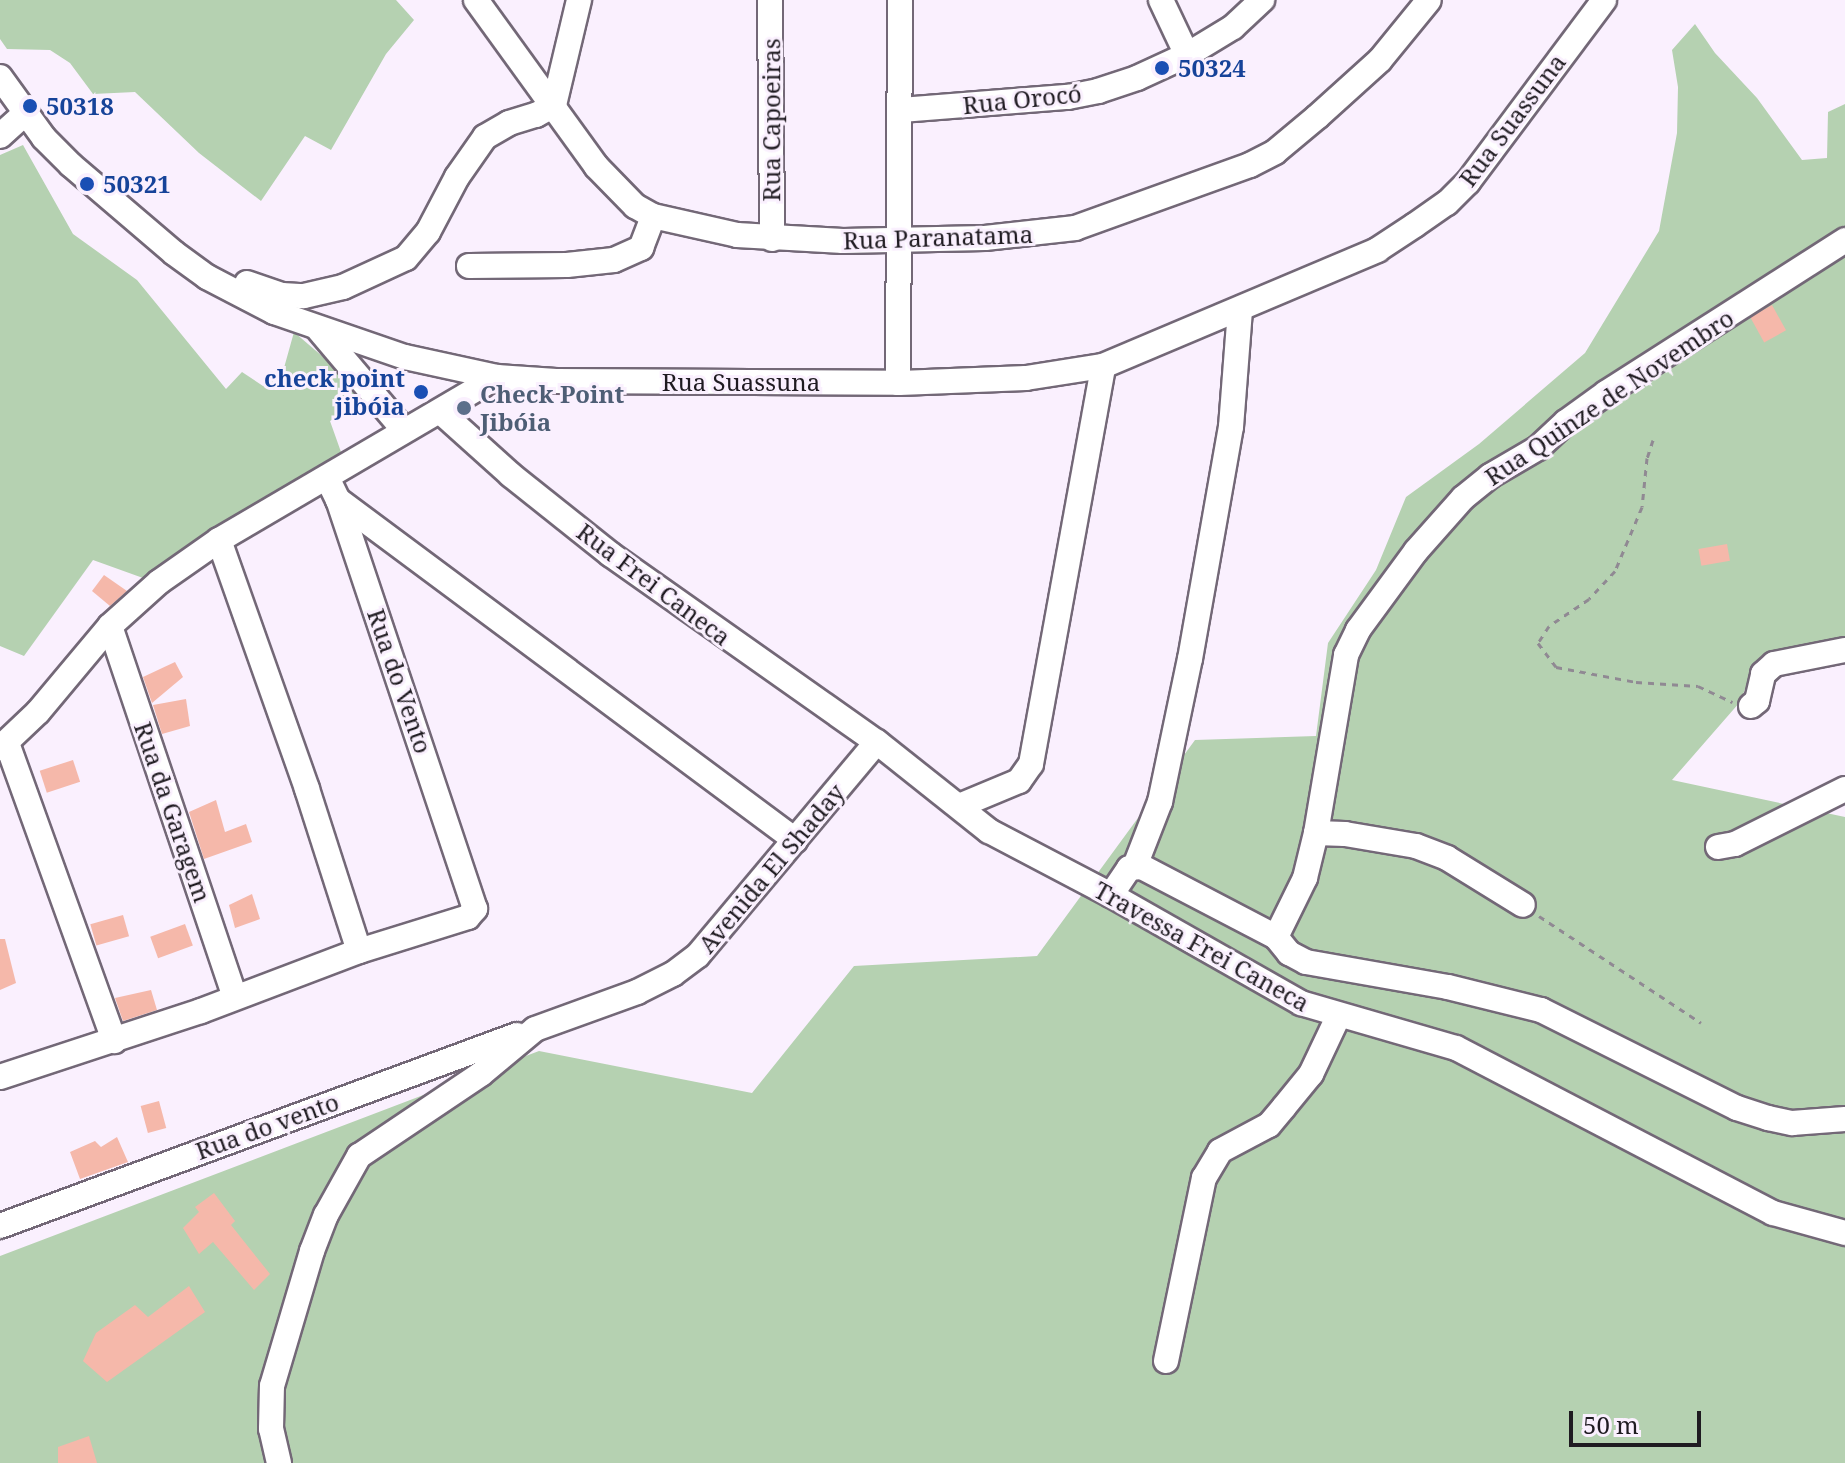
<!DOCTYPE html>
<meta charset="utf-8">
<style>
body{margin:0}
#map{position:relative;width:1845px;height:1463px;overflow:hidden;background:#faf0fe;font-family:"Noto Serif",serif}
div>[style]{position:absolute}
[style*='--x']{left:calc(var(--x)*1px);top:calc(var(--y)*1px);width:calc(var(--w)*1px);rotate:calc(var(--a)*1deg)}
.green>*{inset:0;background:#b5d1b1}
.building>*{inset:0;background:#f5b8aa;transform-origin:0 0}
.path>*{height:3px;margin-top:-1.5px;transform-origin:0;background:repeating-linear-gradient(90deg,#908993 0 6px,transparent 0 12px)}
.roads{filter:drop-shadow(2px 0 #736877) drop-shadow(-2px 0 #736877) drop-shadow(0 2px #736877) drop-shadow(0 -2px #736877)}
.minor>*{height:24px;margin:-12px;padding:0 12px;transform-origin:12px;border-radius:12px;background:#fff}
.dots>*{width:22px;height:22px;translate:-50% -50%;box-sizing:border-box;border:4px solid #faf0fe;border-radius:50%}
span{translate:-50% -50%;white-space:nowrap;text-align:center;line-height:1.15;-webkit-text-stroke:6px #faf0fe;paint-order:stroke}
.transit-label{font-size:24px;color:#164399;font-weight:700}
.left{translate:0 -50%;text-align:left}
.right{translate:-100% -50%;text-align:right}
.street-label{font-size:24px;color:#1f1b21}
.service-label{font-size:24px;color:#4e5e75;font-weight:700}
.scale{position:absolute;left:1569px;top:1411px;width:132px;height:36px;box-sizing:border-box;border:4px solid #1f1b21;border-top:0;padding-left:10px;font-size:24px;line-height:28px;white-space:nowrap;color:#1f1b21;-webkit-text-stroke:6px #faf0fe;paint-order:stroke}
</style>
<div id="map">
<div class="green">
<i style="clip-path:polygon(0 0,396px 0,414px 20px,386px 54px,331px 150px,305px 136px,261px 201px,199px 153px,135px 92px,93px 94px,70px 63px,50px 50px,7px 49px,0 39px)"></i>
<i style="clip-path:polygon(1695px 24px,1715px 53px,1757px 98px,1802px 160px,1827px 158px,1828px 112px,1845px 104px,1845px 645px,1812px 644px,1752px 671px,1740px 702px,1672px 780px,1845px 817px,1845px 1463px,0 1463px,0 1256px,539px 1051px,752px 1093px,854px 966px,1037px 956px,1195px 740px,1316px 736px,1328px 643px,1376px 570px,1406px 497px,1479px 444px,1585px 353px,1659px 231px,1677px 133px,1678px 87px,1672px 50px)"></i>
<i style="clip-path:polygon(23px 145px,73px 234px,137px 280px,226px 389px,242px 372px,263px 386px,282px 375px,294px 332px,343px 374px,365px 402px,330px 421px,341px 452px,143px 578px,93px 560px,24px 656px,0 646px,0 155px)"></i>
</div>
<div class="building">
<i style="left:1772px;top:305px;width:29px;height:25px;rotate:61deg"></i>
<i style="left:1727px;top:544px;width:17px;height:29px;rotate:80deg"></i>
<i style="clip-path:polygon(104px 575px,127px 591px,110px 606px,92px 591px)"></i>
<i style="clip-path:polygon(175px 662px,183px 677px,152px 703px,143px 677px)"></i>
<i style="clip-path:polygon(186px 699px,190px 726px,162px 734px,153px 705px)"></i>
<i style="left:73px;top:760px;width:23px;height:35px;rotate:72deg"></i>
<i style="clip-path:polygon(216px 800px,225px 832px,246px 824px,252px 842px,204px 859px,189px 812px)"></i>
<i style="clip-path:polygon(252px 894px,260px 919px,235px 928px,229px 905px)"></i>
<i style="left:123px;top:915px;width:22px;height:34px;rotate:74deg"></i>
<i style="left:185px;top:924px;width:23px;height:37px;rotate:70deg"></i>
<i style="clip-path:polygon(0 939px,5px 939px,16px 983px,0 990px)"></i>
<i style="clip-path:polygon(151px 990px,157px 1010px,123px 1021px,115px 998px)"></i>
<i style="left:159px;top:1101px;width:28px;height:19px;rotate:75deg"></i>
<i style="clip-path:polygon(117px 1137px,128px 1162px,80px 1179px,70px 1152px,95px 1141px,101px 1147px)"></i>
<i style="clip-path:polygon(214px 1193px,235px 1221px,231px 1225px,270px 1274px,254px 1290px,213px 1242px,199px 1254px,183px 1228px,199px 1212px,195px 1207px)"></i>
<i style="clip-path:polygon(189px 1286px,205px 1312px,107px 1382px,83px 1361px,96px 1333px,135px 1305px,148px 1317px)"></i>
<i style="clip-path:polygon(89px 1436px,97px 1463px,58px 1463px,58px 1447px)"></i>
</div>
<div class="path">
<i style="--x:1653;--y:440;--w:19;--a:108"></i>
<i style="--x:1647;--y:458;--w:49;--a:95.8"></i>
<i style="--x:1642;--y:507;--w:69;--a:112.9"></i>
<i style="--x:1615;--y:571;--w:38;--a:133"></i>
<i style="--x:1589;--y:599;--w:48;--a:146"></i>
<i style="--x:1549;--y:626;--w:20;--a:123"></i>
<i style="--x:1538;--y:643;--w:30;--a:53"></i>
<i style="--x:1556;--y:667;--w:81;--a:10.6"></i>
<i style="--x:1636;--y:682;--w:62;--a:3.7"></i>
<i style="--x:1698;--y:686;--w:38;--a:25"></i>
<i style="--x:1539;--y:916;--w:194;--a:33.4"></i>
</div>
<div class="roads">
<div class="minor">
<i style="--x:476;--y:0;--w:205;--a:54.1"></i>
<i style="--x:596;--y:166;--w:56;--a:45.7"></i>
<i style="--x:635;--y:206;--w:21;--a:29"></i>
<i style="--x:653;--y:216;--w:86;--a:12.7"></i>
<i style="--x:737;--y:235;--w:106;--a:3.2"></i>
<i style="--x:843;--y:241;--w:142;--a:-1.2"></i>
<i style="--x:985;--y:238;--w:91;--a:-6.3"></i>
<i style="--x:1075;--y:228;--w:186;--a:-19.8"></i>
<i style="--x:1250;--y:165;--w:28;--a:-27"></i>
<i style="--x:1275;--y:152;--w:55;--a:-39.8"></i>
<i style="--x:1317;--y:117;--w:85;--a:-42.1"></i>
<i style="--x:1380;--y:60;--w:77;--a:-50.8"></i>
<i style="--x:770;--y:0;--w:239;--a:89.5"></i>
<i style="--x:1161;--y:0;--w:61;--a:64.7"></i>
<i style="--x:0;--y:77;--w:75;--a:54.2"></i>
<i style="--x:44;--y:138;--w:38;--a:45"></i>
<i style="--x:71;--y:165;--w:135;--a:40.5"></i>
<i style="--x:174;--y:253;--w:41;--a:36"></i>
<i style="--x:207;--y:277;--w:76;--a:27.6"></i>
<i style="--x:274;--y:312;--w:139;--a:19"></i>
<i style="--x:405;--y:357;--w:94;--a:12.3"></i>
<i style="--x:497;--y:377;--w:59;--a:3.9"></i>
<i style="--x:556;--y:381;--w:342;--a:0.3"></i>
<i style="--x:898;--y:383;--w:128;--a:-2.2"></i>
<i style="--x:1026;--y:378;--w:78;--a:-8.9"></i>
<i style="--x:1103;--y:366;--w:298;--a:-22.9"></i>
<i style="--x:1377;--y:250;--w:45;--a:-33.3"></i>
<i style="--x:1415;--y:225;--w:39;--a:-35"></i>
<i style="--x:1447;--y:203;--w:30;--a:-45"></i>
<i style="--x:1468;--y:182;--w:227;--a:-53.2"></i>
<i style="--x:901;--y:110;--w:168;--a:-4.5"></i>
<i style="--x:1068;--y:97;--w:31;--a:-11"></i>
<i style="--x:1098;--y:91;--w:41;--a:-18.4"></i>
<i style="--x:1137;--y:78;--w:55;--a:-24.7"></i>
<i style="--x:1187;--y:55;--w:54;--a:-31.3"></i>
<i style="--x:1233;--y:27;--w:40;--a:-43"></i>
<i style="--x:0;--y:136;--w:36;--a:-42"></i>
<i style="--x:469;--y:266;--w:98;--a:-0.6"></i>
<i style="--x:567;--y:265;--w:47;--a:-6.1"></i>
<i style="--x:614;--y:260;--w:30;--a:-24"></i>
<i style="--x:641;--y:248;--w:34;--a:-69"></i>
<i style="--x:247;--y:283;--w:37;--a:19"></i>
<i style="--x:282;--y:295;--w:22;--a:3"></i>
<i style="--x:304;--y:296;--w:40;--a:-13"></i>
<i style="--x:343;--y:287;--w:69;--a:-24.7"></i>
<i style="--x:406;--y:258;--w:34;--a:-50"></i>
<i style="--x:428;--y:232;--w:62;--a:-62.2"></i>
<i style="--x:457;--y:177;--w:49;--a:-55"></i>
<i style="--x:485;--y:137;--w:28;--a:-30"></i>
<i style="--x:509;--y:123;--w:28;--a:-17"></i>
<i style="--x:536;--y:115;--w:21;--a:-29"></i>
<i style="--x:554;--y:105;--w:108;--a:-76.6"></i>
<i style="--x:319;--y:330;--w:130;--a:49.7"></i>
<i style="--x:898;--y:383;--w:383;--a:-89.7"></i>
<i style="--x:441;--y:412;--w:94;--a:42"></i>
<i style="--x:511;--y:475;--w:127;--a:38.6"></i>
<i style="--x:610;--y:554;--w:327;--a:35.2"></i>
<i style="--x:877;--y:742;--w:143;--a:38.5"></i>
<i style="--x:989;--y:831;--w:138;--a:27.7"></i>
<i style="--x:1111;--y:895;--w:219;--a:29.6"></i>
<i style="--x:1301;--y:1003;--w:161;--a:16.2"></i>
<i style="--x:1456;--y:1048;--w:357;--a:27.5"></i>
<i style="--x:1773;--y:1213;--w:75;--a:15.5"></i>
<i style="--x:338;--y:500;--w:570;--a:36.65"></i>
<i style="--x:219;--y:540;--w:264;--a:70.5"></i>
<i style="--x:307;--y:789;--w:170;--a:72.2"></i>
<i style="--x:110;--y:626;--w:391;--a:71.4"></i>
<i style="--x:1751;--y:706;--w:8;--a:-40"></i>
<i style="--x:1757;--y:701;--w:28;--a:-77"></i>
<i style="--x:1763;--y:674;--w:15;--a:-42"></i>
<i style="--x:1774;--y:664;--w:72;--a:-11.2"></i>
<i style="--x:7;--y:743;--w:317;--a:70.2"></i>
<i style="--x:0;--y:748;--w:52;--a:-43.5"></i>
<i style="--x:38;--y:712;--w:112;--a:-50.1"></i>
<i style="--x:110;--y:626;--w:66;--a:-41.9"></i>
<i style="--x:159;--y:582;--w:73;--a:-35"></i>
<i style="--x:219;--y:540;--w:322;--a:-30.4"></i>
<i style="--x:959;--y:806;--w:65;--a:-22.6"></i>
<i style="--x:1019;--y:781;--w:21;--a:-55"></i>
<i style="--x:1031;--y:764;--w:404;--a:-79.7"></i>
<i style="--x:1316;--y:833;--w:29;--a:2"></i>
<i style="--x:1345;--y:834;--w:72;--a:9.6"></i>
<i style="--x:1416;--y:846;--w:33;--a:21"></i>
<i style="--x:1447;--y:858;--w:89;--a:31.7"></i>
<i style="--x:1718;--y:847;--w:17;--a:-10"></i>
<i style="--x:1735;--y:844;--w:123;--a:-26.6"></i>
<i style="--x:1135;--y:866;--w:69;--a:-68.7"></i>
<i style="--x:1160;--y:802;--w:146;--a:-78.2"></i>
<i style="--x:1190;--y:659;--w:236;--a:-80"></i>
<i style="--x:1231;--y:427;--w:117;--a:-85.6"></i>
<i style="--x:1111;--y:895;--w:32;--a:-56"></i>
<i style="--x:1129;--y:868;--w:13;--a:-4"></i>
<i style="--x:1142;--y:867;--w:151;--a:27.6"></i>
<i style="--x:1276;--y:937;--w:21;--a:51"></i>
<i style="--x:1289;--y:953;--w:19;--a:28"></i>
<i style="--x:1306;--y:962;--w:144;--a:10"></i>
<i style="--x:1448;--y:987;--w:96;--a:13.9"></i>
<i style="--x:1541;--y:1010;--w:219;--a:26.6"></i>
<i style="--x:1737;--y:1108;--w:33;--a:18"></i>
<i style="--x:1768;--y:1118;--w:25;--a:12"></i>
<i style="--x:1792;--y:1123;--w:53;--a:-4.3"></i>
<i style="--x:1276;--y:937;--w:66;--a:-63.8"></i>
<i style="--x:1305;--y:878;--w:46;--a:-76.3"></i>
<i style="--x:1316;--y:833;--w:181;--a:-80.4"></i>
<i style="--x:1346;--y:655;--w:28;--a:-64"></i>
<i style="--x:1358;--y:630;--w:98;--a:-53.7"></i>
<i style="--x:1416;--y:551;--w:71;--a:-48.4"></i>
<i style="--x:1463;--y:498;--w:35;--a:-39"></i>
<i style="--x:1490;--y:476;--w:56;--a:-30.3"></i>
<i style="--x:1538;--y:448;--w:38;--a:-43"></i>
<i style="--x:1566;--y:422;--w:49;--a:-35.9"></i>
<i style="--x:1606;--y:393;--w:284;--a:-32.6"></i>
<i style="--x:0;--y:1077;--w:212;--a:-18.2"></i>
<i style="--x:201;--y:1011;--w:169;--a:-20.8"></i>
<i style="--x:359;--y:951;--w:114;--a:-17.3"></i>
<i style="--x:468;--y:917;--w:11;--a:-49"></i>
<i style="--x:475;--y:909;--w:431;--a:-108.5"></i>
<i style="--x:338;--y:500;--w:25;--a:-116"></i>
<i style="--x:0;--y:1226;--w:551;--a:-20.28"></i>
<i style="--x:1166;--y:1361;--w:187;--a:-78.3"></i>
<i style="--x:1204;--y:1178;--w:31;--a:-59"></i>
<i style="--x:1220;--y:1151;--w:55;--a:-28"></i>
<i style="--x:1269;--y:1125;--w:23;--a:-50"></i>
<i style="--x:1284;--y:1107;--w:43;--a:-50.7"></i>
<i style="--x:1311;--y:1074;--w:63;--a:-64.7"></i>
<i style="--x:279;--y:1463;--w:35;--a:-103"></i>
<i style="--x:271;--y:1429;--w:43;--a:-88.7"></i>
<i style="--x:272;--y:1386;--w:141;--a:-73.5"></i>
<i style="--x:312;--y:1251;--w:39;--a:-69"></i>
<i style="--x:326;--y:1215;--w:68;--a:-60.8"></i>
<i style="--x:359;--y:1156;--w:147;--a:-33.9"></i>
<i style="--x:481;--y:1074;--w:70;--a:-39.8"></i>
<i style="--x:535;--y:1029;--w:109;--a:-19.9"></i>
<i style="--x:637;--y:992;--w:40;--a:-26.6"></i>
<i style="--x:673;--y:974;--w:31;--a:-37"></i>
<i style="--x:698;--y:955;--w:278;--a:-50"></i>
</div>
</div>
<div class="dots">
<i style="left:1162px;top:68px;background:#1a4fb4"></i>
<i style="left:30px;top:106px;background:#1a4fb4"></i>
<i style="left:87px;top:184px;background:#1a4fb4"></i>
<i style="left:421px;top:392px;background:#1a4fb4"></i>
<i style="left:464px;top:408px;background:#5c6f8a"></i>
</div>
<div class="transit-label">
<span class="left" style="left:1178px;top:68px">50324</span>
<span class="left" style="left:46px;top:106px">50318</span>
<span class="left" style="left:103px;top:184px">50321</span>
<span class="right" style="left:405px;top:392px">check point<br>jibóia</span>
</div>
<div class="street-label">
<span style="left:1022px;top:99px;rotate:-6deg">Rua Orocó</span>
<span style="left:771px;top:120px;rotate:-90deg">Rua Capoeiras</span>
<span style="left:1512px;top:120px;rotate:-53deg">Rua Suassuna</span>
<span style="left:938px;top:237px;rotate:-2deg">Rua Paranatama</span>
<span style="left:741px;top:382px">Rua Suassuna</span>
<span style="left:1609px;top:397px;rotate:-34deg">Rua Quinze de Novembro</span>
<span style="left:654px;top:584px;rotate:37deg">Rua Frei Caneca</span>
<span style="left:400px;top:681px;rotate:71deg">Rua do Vento</span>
<span style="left:173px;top:812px;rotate:71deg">Rua da Garagem</span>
<span style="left:771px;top:868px;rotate:-50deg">Avenida El Shaday</span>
<span style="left:1202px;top:946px;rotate:29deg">Travessa Frei Caneca</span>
<span style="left:267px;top:1126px;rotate:-20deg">Rua do vento</span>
</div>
<div class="service-label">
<span class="left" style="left:480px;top:408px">Check Point<br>Jibóia</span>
</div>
<div class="scale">50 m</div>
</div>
